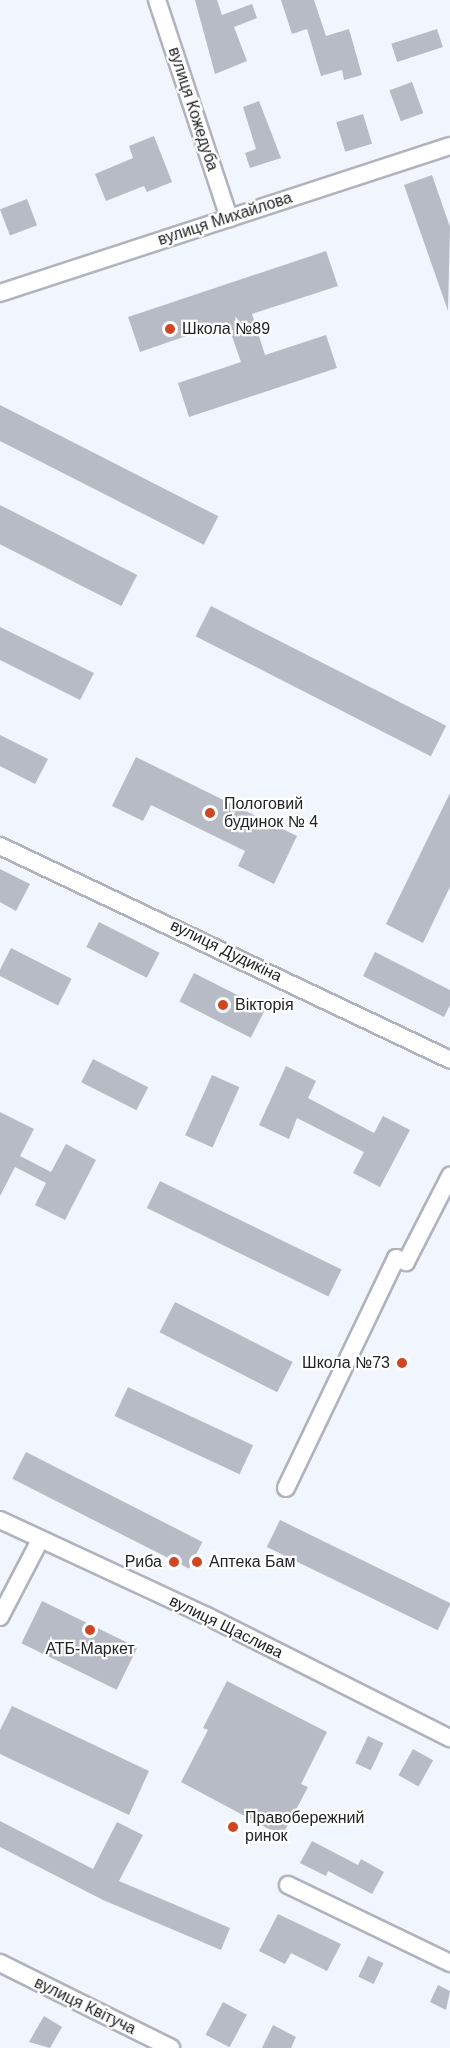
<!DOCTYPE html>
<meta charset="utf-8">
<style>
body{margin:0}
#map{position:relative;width:450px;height:2048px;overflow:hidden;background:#f1f5fd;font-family:Helvetica,sans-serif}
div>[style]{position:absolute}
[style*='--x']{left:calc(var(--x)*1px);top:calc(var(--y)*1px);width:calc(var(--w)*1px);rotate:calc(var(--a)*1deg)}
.building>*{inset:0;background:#b7bbc5;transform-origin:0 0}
.roads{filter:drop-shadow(2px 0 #afb3bd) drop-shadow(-2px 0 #afb3bd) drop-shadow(0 2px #afb3bd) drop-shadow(0 -2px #afb3bd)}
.minor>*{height:16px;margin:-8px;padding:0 8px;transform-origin:8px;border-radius:8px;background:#fff}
.dots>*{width:16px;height:16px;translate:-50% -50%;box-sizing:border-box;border:3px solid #fff;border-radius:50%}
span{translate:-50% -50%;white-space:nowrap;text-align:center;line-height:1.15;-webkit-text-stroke:4.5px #fff;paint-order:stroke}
.street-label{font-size:16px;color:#212326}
.poi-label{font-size:16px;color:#212326}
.left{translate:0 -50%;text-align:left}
.right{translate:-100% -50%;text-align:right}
</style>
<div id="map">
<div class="building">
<i style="clip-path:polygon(195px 0,217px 0,222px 15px,252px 4px,257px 18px,234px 27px,247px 61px,215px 74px)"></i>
<i style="clip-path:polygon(281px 0,314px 0,326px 36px,349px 29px,362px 75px,344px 80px,342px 70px,321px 76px,307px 29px,292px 34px)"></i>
<i style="left:437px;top:29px;width:19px;height:48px;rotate:72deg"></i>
<i style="left:412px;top:82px;width:33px;height:24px;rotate:70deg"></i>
<i style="clip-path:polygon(259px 101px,281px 158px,250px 168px,245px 153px,256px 149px,243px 107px)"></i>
<i style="left:363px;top:114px;width:31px;height:28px;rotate:73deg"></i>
<i style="clip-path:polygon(154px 136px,172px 182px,147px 192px,144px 186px,106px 201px,95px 174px,133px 158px,129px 146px)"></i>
<i style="clip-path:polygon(432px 175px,450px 227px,448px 311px,404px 185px)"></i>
<i style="left:27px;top:199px;width:28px;height:29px;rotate:69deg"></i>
<i style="clip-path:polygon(326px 251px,338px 286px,252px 314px,265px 355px,326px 335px,337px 368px,189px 417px,178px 383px,241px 362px,227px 322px,140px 352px,128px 317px)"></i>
<i style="left:0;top:405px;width:245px;height:32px;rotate:27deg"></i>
<i style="left:0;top:505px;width:154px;height:35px;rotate:27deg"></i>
<i style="left:211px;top:606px;width:264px;height:34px;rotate:27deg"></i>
<i style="clip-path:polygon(0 627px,94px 673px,80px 700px,0 660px)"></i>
<i style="clip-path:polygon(0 735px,48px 759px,35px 784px,0 766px)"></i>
<i style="clip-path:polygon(136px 757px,297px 836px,274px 884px,238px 866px,245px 851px,151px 805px,143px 821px,112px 806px)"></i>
<i style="clip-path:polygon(450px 793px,450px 887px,423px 943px,386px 924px)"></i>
<i style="clip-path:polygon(0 869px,30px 884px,16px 911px,0 902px)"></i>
<i style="left:99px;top:922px;width:68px;height:28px;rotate:27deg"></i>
<i style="left:11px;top:948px;width:68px;height:30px;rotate:27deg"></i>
<i style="clip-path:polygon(375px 952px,450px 990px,450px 1005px,444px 1017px,363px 976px)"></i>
<i style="left:194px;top:973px;width:80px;height:32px;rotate:27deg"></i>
<i style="left:93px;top:1059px;width:62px;height:26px;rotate:27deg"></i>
<i style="clip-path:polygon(286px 1066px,316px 1081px,308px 1098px,374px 1133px,383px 1116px,410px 1130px,380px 1187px,353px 1173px,364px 1152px,297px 1118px,289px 1139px,259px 1125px)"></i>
<i style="left:212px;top:1075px;width:30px;height:66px;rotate:24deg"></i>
<i style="clip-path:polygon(0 1112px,34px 1129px,20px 1156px,51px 1172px,66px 1144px,96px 1160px,65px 1220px,35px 1205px,46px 1183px,15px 1167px,0 1196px)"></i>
<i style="left:160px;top:1181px;width:202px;height:30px;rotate:26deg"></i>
<i style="left:175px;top:1302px;width:132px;height:34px;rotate:27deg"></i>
<i style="left:128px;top:1387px;width:138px;height:32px;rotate:25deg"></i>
<i style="left:26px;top:1452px;width:198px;height:30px;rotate:27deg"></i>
<i style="left:280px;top:1520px;width:190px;height:30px;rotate:26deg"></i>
<i style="left:42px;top:1601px;width:106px;height:47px;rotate:26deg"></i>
<i style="clip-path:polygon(227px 1681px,327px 1732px,301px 1784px,308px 1787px,282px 1836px,181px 1782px,208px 1730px,203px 1728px)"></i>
<i style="clip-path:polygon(12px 1706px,149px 1771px,129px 1815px,0 1754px,0 1730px)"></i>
<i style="left:368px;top:1736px;width:17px;height:30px;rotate:25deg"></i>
<i style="left:413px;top:1749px;width:23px;height:30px;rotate:29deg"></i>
<i style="clip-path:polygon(0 1821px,93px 1869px,117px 1822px,143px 1835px,119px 1881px,230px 1928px,221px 1950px,103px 1900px,0 1847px)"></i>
<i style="clip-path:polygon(312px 1841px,358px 1865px,361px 1859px,384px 1872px,372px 1894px,328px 1871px,326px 1876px,300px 1863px)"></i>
<i style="clip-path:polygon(278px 1914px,341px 1944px,327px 1971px,291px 1953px,285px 1964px,259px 1951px)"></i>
<i style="left:368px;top:1956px;width:17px;height:23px;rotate:25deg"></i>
<i style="clip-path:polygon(438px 1985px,450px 1991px,446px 2010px,430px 2002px)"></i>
<i style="left:223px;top:2002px;width:27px;height:37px;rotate:28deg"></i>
<i style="clip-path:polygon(44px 2016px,62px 2027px,50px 2048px,29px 2042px)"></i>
<i style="clip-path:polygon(273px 2025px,296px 2037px,291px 2048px,262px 2048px)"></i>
</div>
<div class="roads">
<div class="minor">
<i style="--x:157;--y:0;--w:230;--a:71.7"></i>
<i style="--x:0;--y:293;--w:473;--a:-18.1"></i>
<i style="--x:0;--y:846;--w:498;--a:25.4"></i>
<i style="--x:286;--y:1488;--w:255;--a:-64.4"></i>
<i style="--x:396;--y:1258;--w:11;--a:22"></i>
<i style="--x:406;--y:1262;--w:97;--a:-62.9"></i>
<i style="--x:0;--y:1520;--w:228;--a:24.9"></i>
<i style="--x:207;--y:1616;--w:272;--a:26.7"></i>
<i style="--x:0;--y:1617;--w:87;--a:-62.5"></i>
<i style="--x:288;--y:1885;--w:180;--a:25.7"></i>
<i style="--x:0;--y:1963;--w:191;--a:26.4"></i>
</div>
</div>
<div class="dots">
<i style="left:170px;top:329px;background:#d04622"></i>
<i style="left:210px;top:813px;background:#d04622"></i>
<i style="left:223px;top:1005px;background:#d04622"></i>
<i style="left:402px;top:1363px;background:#d04622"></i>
<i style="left:174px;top:1562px;background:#d04622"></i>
<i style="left:197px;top:1562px;background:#d04622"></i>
<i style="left:90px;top:1630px;background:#d04622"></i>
<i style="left:233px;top:1827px;background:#d04622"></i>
</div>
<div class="street-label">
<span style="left:193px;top:109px;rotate:72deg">вулиця Кожедуба</span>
<span style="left:225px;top:219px;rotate:-18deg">вулиця Михайлова</span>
<span style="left:226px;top:951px;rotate:26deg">вулиця Дудикіна</span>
<span style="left:226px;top:1627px;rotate:26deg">вулиця Щаслива</span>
<span style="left:85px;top:2006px;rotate:26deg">вулиця Квітуча</span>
</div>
<div class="poi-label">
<span class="left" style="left:182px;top:329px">Школа №89</span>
<span class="left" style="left:224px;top:813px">Пологовий<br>будинок № 4</span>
<span class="left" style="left:235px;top:1005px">Вікторія</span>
<span class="right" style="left:390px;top:1363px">Школа №73</span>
<span class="right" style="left:162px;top:1562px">Риба</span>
<span class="left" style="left:209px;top:1562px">Аптека Бам</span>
<span style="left:90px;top:1649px">АТБ-Маркет</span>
<span class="left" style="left:245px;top:1827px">Правобережний<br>ринок</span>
</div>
</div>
